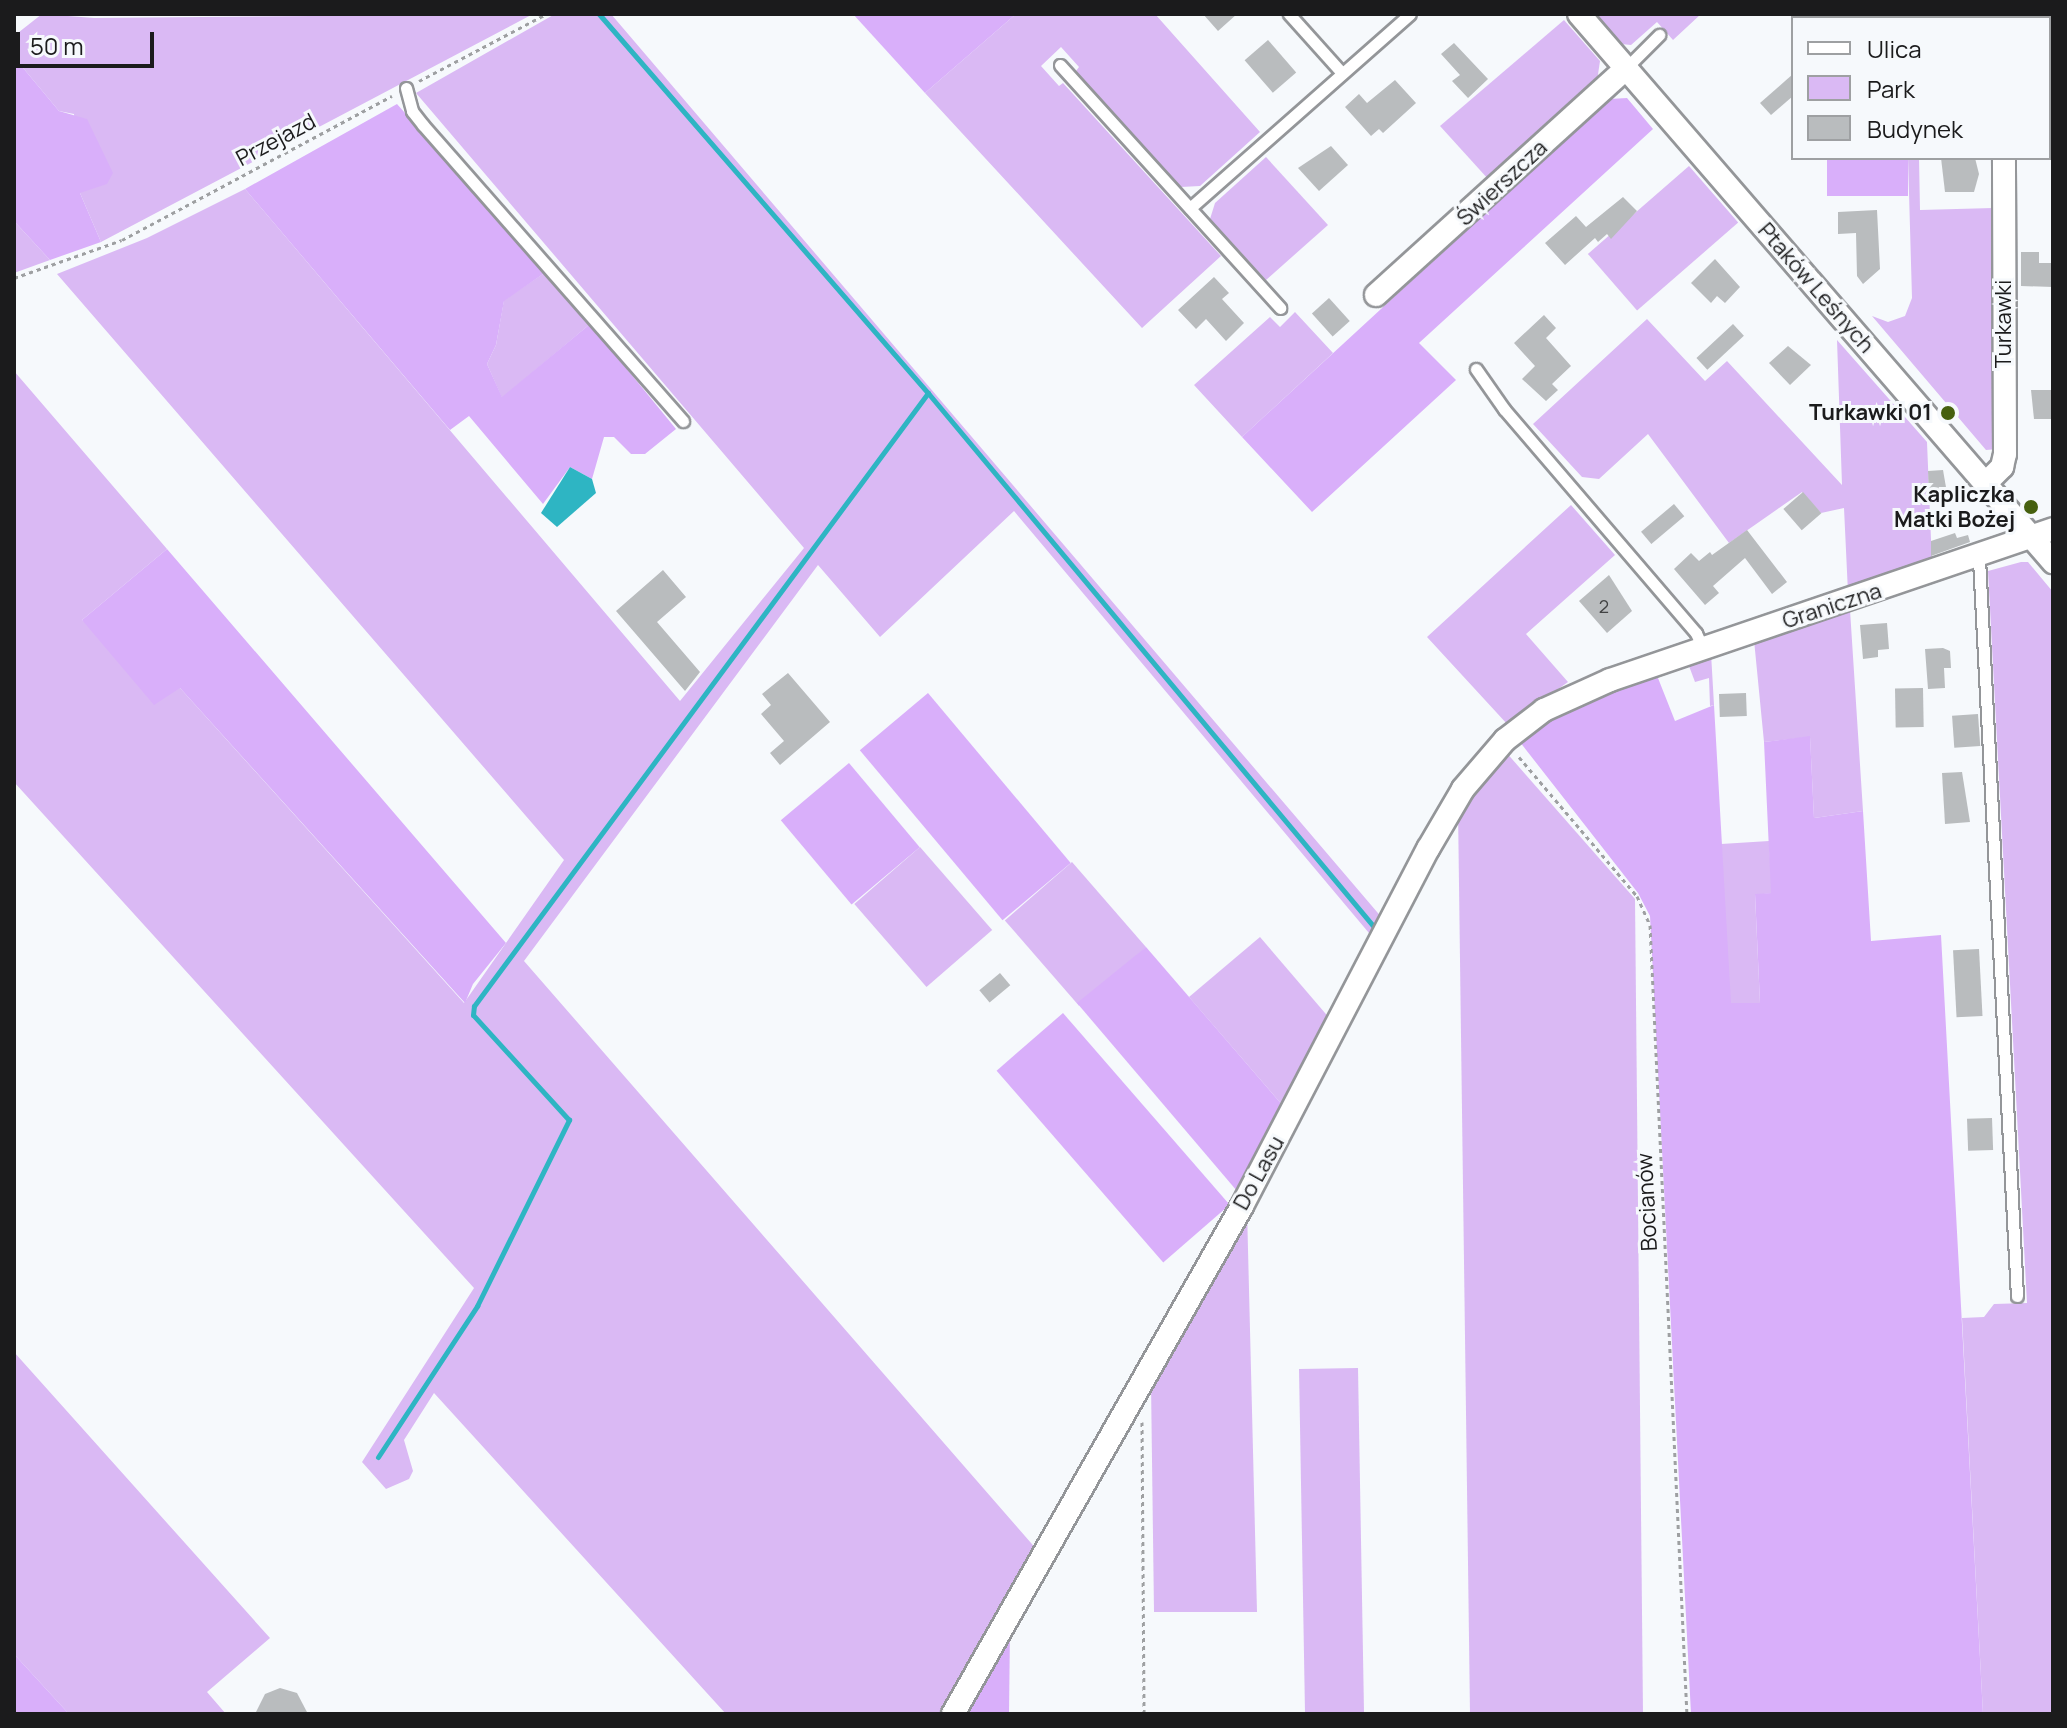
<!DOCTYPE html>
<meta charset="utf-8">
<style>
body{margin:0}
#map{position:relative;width:2067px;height:1728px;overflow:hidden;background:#f6f9fc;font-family:Manrope,sans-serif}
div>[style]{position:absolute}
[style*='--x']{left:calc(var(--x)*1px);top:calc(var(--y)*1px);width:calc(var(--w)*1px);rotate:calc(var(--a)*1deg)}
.green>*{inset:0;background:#dab9f4;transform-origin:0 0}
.forest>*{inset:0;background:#d9affa;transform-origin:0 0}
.water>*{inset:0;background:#2eb5c3}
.stream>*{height:5px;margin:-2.5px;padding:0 2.5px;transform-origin:2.5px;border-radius:2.5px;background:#2eb5c3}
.building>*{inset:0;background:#b9bcbe;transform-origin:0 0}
.path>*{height:3px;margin-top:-1.5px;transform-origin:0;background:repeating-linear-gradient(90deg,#9ea0a2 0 4px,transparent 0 8px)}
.roads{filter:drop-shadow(2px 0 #949699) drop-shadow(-2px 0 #949699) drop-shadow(0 2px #949699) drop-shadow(0 -2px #949699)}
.service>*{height:11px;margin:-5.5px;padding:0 5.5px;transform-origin:5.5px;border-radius:5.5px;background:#fff}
.minor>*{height:22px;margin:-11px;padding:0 11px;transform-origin:11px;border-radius:11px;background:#fff}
.dots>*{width:22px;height:22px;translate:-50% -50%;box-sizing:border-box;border:4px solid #f6f9fc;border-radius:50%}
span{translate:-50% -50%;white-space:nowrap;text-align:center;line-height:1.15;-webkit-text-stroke:6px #f6f9fc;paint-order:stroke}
.number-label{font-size:18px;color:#424344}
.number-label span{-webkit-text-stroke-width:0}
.street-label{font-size:22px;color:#1b1b1c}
.poi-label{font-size:22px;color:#1b1b1c;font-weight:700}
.right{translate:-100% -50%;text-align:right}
.frame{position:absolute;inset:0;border:16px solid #1b1b1c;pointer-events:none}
.legend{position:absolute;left:1791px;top:16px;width:260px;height:144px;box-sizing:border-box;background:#f6f9fc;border:2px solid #9ea0a2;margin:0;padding:10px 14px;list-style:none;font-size:24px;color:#1b1b1c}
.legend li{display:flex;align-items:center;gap:16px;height:40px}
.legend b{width:40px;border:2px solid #9ea0a2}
.scale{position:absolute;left:16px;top:32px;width:138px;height:36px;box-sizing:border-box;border:4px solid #1b1b1c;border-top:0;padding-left:10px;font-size:24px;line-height:28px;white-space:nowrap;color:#1b1b1c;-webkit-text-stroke:6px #f6f9fc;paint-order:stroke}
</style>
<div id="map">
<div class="green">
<i style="clip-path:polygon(42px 14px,94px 18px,533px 14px,101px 242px,80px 193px,74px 114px,59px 111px,14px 57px,14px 36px)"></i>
<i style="clip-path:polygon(555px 14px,611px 14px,1383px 919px,1374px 939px,1014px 511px,880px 637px,818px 565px,524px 961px,1038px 1551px,940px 1714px,726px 1714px,434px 1393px,404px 1440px,413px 1471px,409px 1479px,386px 1489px,362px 1462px,474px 1288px,14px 782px,14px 371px,167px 549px,82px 620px,180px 688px,464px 1003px,564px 860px,57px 274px,147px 238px,245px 189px,680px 701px,804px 548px,416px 93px)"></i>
<i style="clip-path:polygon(1016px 14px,1155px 14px,1260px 132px,1200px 186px,1181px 187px,1076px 71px,1079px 67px,1061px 47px,1041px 66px,1059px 86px,1063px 83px,1221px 256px,1142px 328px,925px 93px)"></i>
<i style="clip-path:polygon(1595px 14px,1701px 14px,1673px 40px,1657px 22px,1631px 45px,1621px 44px)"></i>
<i style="clip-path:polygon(1564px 20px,1600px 61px,1597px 81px,1489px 180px,1440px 126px)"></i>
<i style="clip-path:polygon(1266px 157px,1328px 225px,1266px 280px,1210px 219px,1215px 203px)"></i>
<i style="clip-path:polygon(1908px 158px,1919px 158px,1920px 210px,1993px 208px,1998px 449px,1986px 450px,1872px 316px,1888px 322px,1905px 316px,1912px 298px)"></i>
<i style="left:1689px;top:166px;width:75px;height:134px;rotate:49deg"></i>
<i style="clip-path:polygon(14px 221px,50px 260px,14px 273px)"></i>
<i style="clip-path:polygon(546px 272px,590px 324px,502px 398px,487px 364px,496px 345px,504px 300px)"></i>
<i style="clip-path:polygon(1295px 312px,1333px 353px,1242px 437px,1194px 385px,1270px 317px,1280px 327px)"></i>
<i style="clip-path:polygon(1647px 319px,1705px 381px,1727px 361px,1842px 485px,1837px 340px,1927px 442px,1932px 564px,1848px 593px,1844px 508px,1821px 513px,1802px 492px,1729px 543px,1648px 434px,1599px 479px,1582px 477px,1533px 424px)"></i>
<i style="clip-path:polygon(1571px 505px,1615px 555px,1526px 634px,1568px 682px,1508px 725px,1427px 637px)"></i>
<i style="clip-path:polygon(2021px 562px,2028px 562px,2053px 592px,2053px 1714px,1983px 1714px,1962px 1318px,1984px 1317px,1994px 1304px,2027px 1303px,1988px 571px)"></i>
<i style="clip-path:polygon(1850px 610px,1863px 811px,1814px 818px,1810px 737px,1764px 742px,1754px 640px)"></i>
<i style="clip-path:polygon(1711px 653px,1714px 705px,1710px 706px,1709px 678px,1695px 682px,1689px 666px)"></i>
<i style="clip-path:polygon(1505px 751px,1635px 899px,1643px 1714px,1470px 1714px,1458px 809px)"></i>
<i style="clip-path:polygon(1769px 841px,1772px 893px,1755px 895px,1760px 1003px,1730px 1004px,1721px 844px)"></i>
<i style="left:920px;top:847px;width:110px;height:87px;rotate:49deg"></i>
<i style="left:1072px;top:862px;width:113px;height:89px;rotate:49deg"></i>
<i style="clip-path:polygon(1260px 937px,1331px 1020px,1284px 1107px,1189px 997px)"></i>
<i style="clip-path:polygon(1247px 1209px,1257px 1612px,1154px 1612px,1151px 1383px)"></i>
<i style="clip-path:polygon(14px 1352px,270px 1638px,207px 1692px,226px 1714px,69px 1714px,14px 1654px)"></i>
<i style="left:1358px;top:1368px;width:346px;height:59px;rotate:89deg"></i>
</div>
<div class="forest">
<i style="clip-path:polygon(853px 14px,1016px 14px,925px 93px)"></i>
<i style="clip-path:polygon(14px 57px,59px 111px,87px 119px,113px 173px,107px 184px,80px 193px,101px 242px,50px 260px,14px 221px)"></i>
<i style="clip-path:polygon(1627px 98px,1653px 129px,1419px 343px,1456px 380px,1312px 512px,1242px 437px,1609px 99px)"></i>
<i style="clip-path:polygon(397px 104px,546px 272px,504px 301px,496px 345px,487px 364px,502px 397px,590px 324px,676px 429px,645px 454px,631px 454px,614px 437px,604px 437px,592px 479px,570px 467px,543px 504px,469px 416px,450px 430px,245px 189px)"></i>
<i style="left:1827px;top:158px;width:81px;height:38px"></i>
<i style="clip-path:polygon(167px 549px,506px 943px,473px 984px,465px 1003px,180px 688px,154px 705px,82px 620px)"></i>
<i style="clip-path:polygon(1656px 673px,1675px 721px,1714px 705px,1731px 1003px,1760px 1003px,1755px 894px,1771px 893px,1764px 742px,1810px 736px,1814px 818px,1863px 811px,1871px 941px,1941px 935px,1983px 1714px,1691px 1714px,1650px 916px,1638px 893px,1516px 737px,1560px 707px)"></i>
<i style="left:928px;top:693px;width:222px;height:89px;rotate:50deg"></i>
<i style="left:849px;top:763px;width:110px;height:89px;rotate:50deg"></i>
<i style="clip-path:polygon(1146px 947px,1284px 1107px,1237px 1191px,1077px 1003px)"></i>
<i style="left:1063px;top:1013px;width:254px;height:88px;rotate:49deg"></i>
<i style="clip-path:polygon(1010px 1629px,1009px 1714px,960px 1714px)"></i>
<i style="clip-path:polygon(14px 1654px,69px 1714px,14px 1714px)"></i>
</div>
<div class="water">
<i style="clip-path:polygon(570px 467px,592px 479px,596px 493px,557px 527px,541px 513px)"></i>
</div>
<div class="stream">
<i style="--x:599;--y:14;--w:502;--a:49.04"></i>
<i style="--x:928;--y:393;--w:696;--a:50.13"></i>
<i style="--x:378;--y:1457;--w:181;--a:-56.7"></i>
<i style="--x:477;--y:1306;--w:208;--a:-63.7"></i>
<i style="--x:569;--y:1120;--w:142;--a:-132.4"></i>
<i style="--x:473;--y:1015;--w:9;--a:-84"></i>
<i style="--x:474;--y:1006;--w:763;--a:-53.48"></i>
</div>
<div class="building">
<i style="clip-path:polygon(1203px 14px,1237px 14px,1218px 31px)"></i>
<i style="left:1268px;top:40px;width:43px;height:31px;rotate:49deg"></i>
<i style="clip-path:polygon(1454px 43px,1488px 79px,1468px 98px,1452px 81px,1460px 75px,1441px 54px)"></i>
<i style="clip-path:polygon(1793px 74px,1793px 96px,1771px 115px,1760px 103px)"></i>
<i style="clip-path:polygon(1395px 80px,1416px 103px,1383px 133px,1379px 129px,1371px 136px,1345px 107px,1359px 94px,1367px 103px)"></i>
<i style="clip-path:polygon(1331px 146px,1348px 165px,1319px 191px,1298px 168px)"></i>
<i style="clip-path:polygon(1941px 158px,1975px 158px,1979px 174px,1974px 192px,1945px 192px)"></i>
<i style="clip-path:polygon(1623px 197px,1637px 211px,1611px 239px,1607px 234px,1598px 242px,1595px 238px,1565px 265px,1545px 243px,1576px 216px,1586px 227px)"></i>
<i style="clip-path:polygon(1877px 210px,1880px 269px,1863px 284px,1857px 276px,1856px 233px,1838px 234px,1838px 212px)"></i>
<i style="clip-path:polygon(2021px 252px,2039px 252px,2039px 263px,2053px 263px,2053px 287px,2021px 286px)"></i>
<i style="clip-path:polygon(1715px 259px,1740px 287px,1725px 303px,1717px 296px,1711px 303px,1691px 283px)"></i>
<i style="clip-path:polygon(1214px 277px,1229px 293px,1222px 299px,1244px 323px,1226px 341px,1206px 319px,1196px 329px,1178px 310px)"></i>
<i style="left:1329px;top:298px;width:31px;height:23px;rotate:48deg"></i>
<i style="clip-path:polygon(1544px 315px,1556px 328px,1546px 338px,1571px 366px,1552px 384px,1558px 390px,1546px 401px,1522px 379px,1535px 366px,1514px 343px)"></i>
<i style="left:1733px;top:324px;width:16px;height:50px;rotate:47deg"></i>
<i style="clip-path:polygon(1788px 346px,1811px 365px,1790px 385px,1769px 363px)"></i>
<i style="clip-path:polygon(2031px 390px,2053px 390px,2052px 419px,2034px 419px)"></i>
<i style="clip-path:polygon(1943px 470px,1947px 493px,1929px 496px,1928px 471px)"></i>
<i style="left:1803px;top:492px;width:28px;height:26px;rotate:49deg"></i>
<i style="left:1674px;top:504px;width:16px;height:43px;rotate:50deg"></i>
<i style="clip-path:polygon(1747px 530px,1787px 582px,1772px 594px,1745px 558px,1713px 586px,1719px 593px,1705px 605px,1674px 569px,1691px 553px,1699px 561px,1710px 552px,1712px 555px)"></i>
<i style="clip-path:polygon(1955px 533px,1957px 538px,1968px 535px,1970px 542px,1931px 556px,1931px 541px)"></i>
<i style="clip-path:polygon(663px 570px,686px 597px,657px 622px,700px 672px,685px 691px,616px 611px)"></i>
<i style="clip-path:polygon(1609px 575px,1632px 611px,1607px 633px,1579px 601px)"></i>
<i style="clip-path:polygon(1887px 623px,1889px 649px,1878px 650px,1878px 657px,1863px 659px,1860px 625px)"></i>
<i style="clip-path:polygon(1943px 648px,1950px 651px,1951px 668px,1944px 668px,1945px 688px,1928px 689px,1925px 649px)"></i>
<i style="clip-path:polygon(788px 673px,830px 722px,780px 765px,770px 753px,784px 741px,761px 714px,771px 705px,762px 694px)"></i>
<i style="left:1923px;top:688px;width:39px;height:28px;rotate:89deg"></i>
<i style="left:1746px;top:693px;width:23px;height:27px;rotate:88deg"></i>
<i style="left:1978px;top:714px;width:32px;height:26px;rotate:86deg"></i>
<i style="clip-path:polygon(1962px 772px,1970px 822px,1945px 824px,1942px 773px)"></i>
<i style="left:1979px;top:949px;width:67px;height:26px;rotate:87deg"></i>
<i style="left:1000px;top:973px;width:16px;height:27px;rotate:50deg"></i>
<i style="left:1992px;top:1118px;width:32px;height:25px;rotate:88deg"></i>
<i style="clip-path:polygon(280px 1688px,297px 1693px,308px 1714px,255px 1714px,265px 1694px)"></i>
</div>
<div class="path">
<i style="--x:419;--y:81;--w:144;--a:-27.8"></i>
<i style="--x:14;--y:278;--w:114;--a:-19.4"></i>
<i style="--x:122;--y:240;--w:306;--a:-28.1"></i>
<i style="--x:1519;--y:757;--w:182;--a:49.7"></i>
<i style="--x:1637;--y:896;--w:32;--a:66"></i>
<i style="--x:1650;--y:925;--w:790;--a:87.32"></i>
<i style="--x:1142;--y:1422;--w:292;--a:89.6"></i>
</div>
<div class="roads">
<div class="service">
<i style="--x:1289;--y:14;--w:78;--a:48.1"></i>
<i style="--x:1060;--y:65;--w:328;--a:47.8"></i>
<i style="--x:1626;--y:68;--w:47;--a:-45"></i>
<i style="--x:406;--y:88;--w:24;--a:75"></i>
<i style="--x:412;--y:111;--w:18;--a:52"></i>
<i style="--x:423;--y:125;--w:394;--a:48.7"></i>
<i style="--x:1190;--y:208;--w:293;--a:-41.4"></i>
<i style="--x:1476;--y:369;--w:49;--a:55"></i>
<i style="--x:1504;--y:409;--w:295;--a:49.4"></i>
<i style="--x:1696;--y:633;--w:17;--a:66"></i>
<i style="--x:1979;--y:559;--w:738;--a:87.05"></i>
</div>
<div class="minor">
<i style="--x:1579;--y:14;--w:725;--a:49.14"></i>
<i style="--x:2004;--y:18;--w:4;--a:-90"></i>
<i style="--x:1376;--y:295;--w:338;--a:-42.2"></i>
<i style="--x:1986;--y:483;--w:23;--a:-45"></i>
<i style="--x:2002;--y:467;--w:13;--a:-77"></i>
<i style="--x:2005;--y:454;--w:296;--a:-90.2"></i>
<i style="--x:953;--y:1714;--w:584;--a:-60.36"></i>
<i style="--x:1242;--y:1206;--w:403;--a:-62.5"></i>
<i style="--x:1428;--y:849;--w:69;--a:-59.7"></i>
<i style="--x:1463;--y:789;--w:65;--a:-49.4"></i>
<i style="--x:1505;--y:740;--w:49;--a:-37.6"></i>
<i style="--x:1544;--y:710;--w:72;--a:-24.4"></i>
<i style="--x:1610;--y:680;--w:468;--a:-18.8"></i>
</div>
</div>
<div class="dots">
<i style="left:1948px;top:413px;background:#46600f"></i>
<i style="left:2031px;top:507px;background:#46600f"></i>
</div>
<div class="number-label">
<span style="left:1604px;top:606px">2</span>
</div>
<div class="street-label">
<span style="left:276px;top:140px;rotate:-28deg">Przejazd</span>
<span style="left:1502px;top:183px;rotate:-43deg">Świerszcza</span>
<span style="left:1816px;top:288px;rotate:49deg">Ptaków Leśnych</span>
<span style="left:2004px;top:324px;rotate:-90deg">Turkawki</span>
<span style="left:1832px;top:606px;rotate:-18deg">Graniczna</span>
<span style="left:1259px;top:1173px;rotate:-61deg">Do Lasu</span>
<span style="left:1647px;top:1202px;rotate:-93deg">Bocianów</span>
</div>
<div class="poi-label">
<span class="right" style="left:1932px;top:413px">Turkawki 01</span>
<span class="right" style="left:2015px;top:507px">Kapliczka<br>Matki Bożej</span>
</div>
<div class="frame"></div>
<ul class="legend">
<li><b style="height:10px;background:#fff"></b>Ulica</li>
<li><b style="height:22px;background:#dab9f4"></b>Park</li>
<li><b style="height:22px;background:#b9bcbe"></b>Budynek</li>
</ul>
<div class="scale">50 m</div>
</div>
